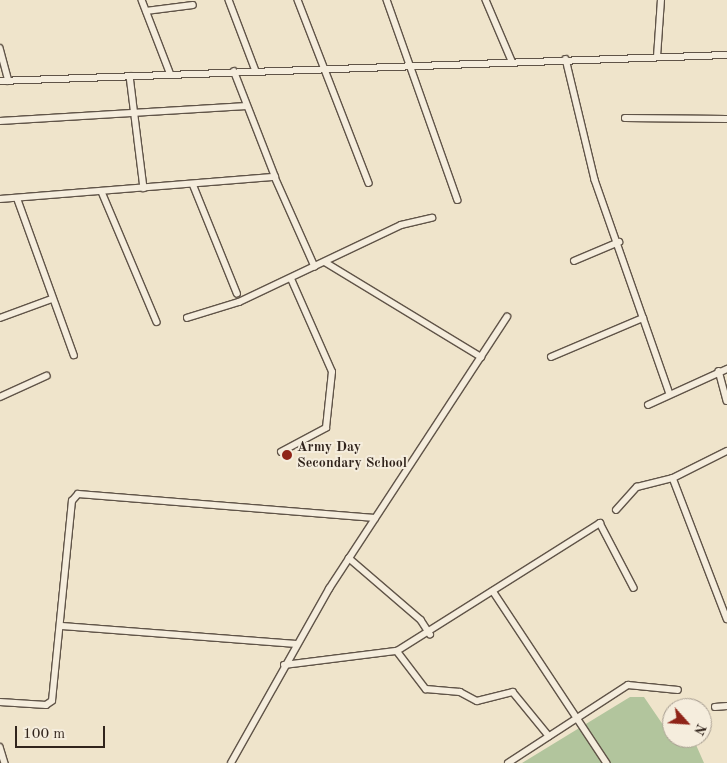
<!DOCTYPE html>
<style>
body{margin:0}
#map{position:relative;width:727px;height:763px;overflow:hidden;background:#efe4cb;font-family:"Old Standard TT",serif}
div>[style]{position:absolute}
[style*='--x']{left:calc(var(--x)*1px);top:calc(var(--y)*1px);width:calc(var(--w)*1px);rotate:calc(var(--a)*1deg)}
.green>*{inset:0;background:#b2c59d}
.roads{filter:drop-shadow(1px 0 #605448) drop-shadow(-1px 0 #605448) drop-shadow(0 1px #605448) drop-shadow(0 -1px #605448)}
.minor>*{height:5.5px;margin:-2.75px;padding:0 2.75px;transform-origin:2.75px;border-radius:2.75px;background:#f5eddd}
.dots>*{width:14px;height:14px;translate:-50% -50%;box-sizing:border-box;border:2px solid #f5eddd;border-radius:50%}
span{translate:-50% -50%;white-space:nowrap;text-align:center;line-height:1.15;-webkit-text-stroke:4px #f5eddd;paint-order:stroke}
.poi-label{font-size:14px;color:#31241c;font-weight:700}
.left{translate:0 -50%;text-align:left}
.north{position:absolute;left:662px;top:698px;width:50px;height:50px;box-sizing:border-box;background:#f5eddd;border:1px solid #a79d90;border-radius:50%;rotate:116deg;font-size:14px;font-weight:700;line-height:20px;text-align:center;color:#31241c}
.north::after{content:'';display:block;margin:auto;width:18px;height:22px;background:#8f2418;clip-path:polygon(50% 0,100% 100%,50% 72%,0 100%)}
.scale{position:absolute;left:15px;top:726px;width:90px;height:22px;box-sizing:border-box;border:2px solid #31241c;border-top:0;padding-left:6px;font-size:15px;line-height:18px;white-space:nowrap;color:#31241c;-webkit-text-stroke:4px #f5eddd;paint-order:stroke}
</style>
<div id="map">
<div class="green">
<i style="clip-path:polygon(630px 697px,644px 697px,672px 738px,693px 738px,704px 763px,522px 763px)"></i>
</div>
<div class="roads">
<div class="minor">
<i style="--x:142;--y:0;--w:80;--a:68.9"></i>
<i style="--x:229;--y:0;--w:76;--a:69.2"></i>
<i style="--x:298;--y:0;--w:196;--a:68.8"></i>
<i style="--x:387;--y:0;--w:212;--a:70.5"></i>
<i style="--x:486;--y:0;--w:66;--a:66.9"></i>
<i style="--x:146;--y:11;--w:47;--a:-7.3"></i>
<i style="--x:0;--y:48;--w:34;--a:75"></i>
<i style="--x:657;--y:57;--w:57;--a:-86"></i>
<i style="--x:566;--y:59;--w:124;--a:76.5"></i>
<i style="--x:595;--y:180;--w:227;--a:70.7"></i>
<i style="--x:130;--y:76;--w:113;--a:82.9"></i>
<i style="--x:0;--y:81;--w:727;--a:-2.05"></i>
<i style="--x:625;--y:118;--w:102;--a:0.6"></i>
<i style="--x:0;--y:121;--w:247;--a:-3.5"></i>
<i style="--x:275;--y:177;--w:98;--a:66"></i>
<i style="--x:193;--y:184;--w:118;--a:68"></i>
<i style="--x:102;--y:192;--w:141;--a:67.1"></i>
<i style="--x:0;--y:199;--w:276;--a:-4.6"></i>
<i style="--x:275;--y:177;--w:113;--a:-111.3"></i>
<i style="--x:18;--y:200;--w:165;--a:70.1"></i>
<i style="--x:574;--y:261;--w:49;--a:-22.9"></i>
<i style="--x:325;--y:262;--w:183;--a:31.3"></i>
<i style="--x:0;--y:318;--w:55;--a:-20.1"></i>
<i style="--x:187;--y:318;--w:54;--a:-17.1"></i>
<i style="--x:239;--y:302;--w:179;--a:-25.4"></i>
<i style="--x:401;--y:225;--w:32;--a:-13"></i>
<i style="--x:551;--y:357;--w:100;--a:-23"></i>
<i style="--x:719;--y:371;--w:31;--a:75"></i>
<i style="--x:0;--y:397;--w:51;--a:-24.5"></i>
<i style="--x:648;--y:405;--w:87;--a:-24.5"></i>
<i style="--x:281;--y:452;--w:51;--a:-28.1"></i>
<i style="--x:326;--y:428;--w:56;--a:-83.9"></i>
<i style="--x:332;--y:372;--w:102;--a:-113.8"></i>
<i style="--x:673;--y:478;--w:151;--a:69"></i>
<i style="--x:616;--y:510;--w:31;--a:-48"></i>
<i style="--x:637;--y:487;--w:37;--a:-14"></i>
<i style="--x:673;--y:478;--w:60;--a:-26.6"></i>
<i style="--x:349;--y:558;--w:95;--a:40.7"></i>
<i style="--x:421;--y:620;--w:17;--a:57"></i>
<i style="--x:493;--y:591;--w:206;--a:56.5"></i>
<i style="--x:62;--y:626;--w:235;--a:4.4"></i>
<i style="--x:397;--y:651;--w:48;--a:52.7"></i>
<i style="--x:426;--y:689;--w:34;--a:5"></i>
<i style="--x:460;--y:692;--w:19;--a:28"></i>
<i style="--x:477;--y:701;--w:37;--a:-14"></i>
<i style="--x:513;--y:692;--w:57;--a:50.7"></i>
<i style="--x:284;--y:665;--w:114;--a:-7.1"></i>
<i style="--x:397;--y:651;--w:240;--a:-32.2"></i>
<i style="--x:600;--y:523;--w:73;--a:62.4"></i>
<i style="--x:0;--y:702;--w:46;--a:3.7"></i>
<i style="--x:46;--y:705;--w:7;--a:-34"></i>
<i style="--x:52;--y:701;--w:201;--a:-84.3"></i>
<i style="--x:72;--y:501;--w:9;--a:-49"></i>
<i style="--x:78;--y:494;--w:298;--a:4.6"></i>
<i style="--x:715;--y:707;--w:12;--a:-5"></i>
<i style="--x:0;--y:747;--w:17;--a:73"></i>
<i style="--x:231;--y:763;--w:200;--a:-60.6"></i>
<i style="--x:329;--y:589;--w:325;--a:-56.8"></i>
<i style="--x:508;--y:763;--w:143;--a:-33"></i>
<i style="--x:628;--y:685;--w:50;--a:5.7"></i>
</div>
</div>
<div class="dots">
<i style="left:287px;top:455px;background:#8f2418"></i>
</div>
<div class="poi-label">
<span class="left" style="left:297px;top:455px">Army Day<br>Secondary School</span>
</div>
<div class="north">N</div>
<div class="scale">100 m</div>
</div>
